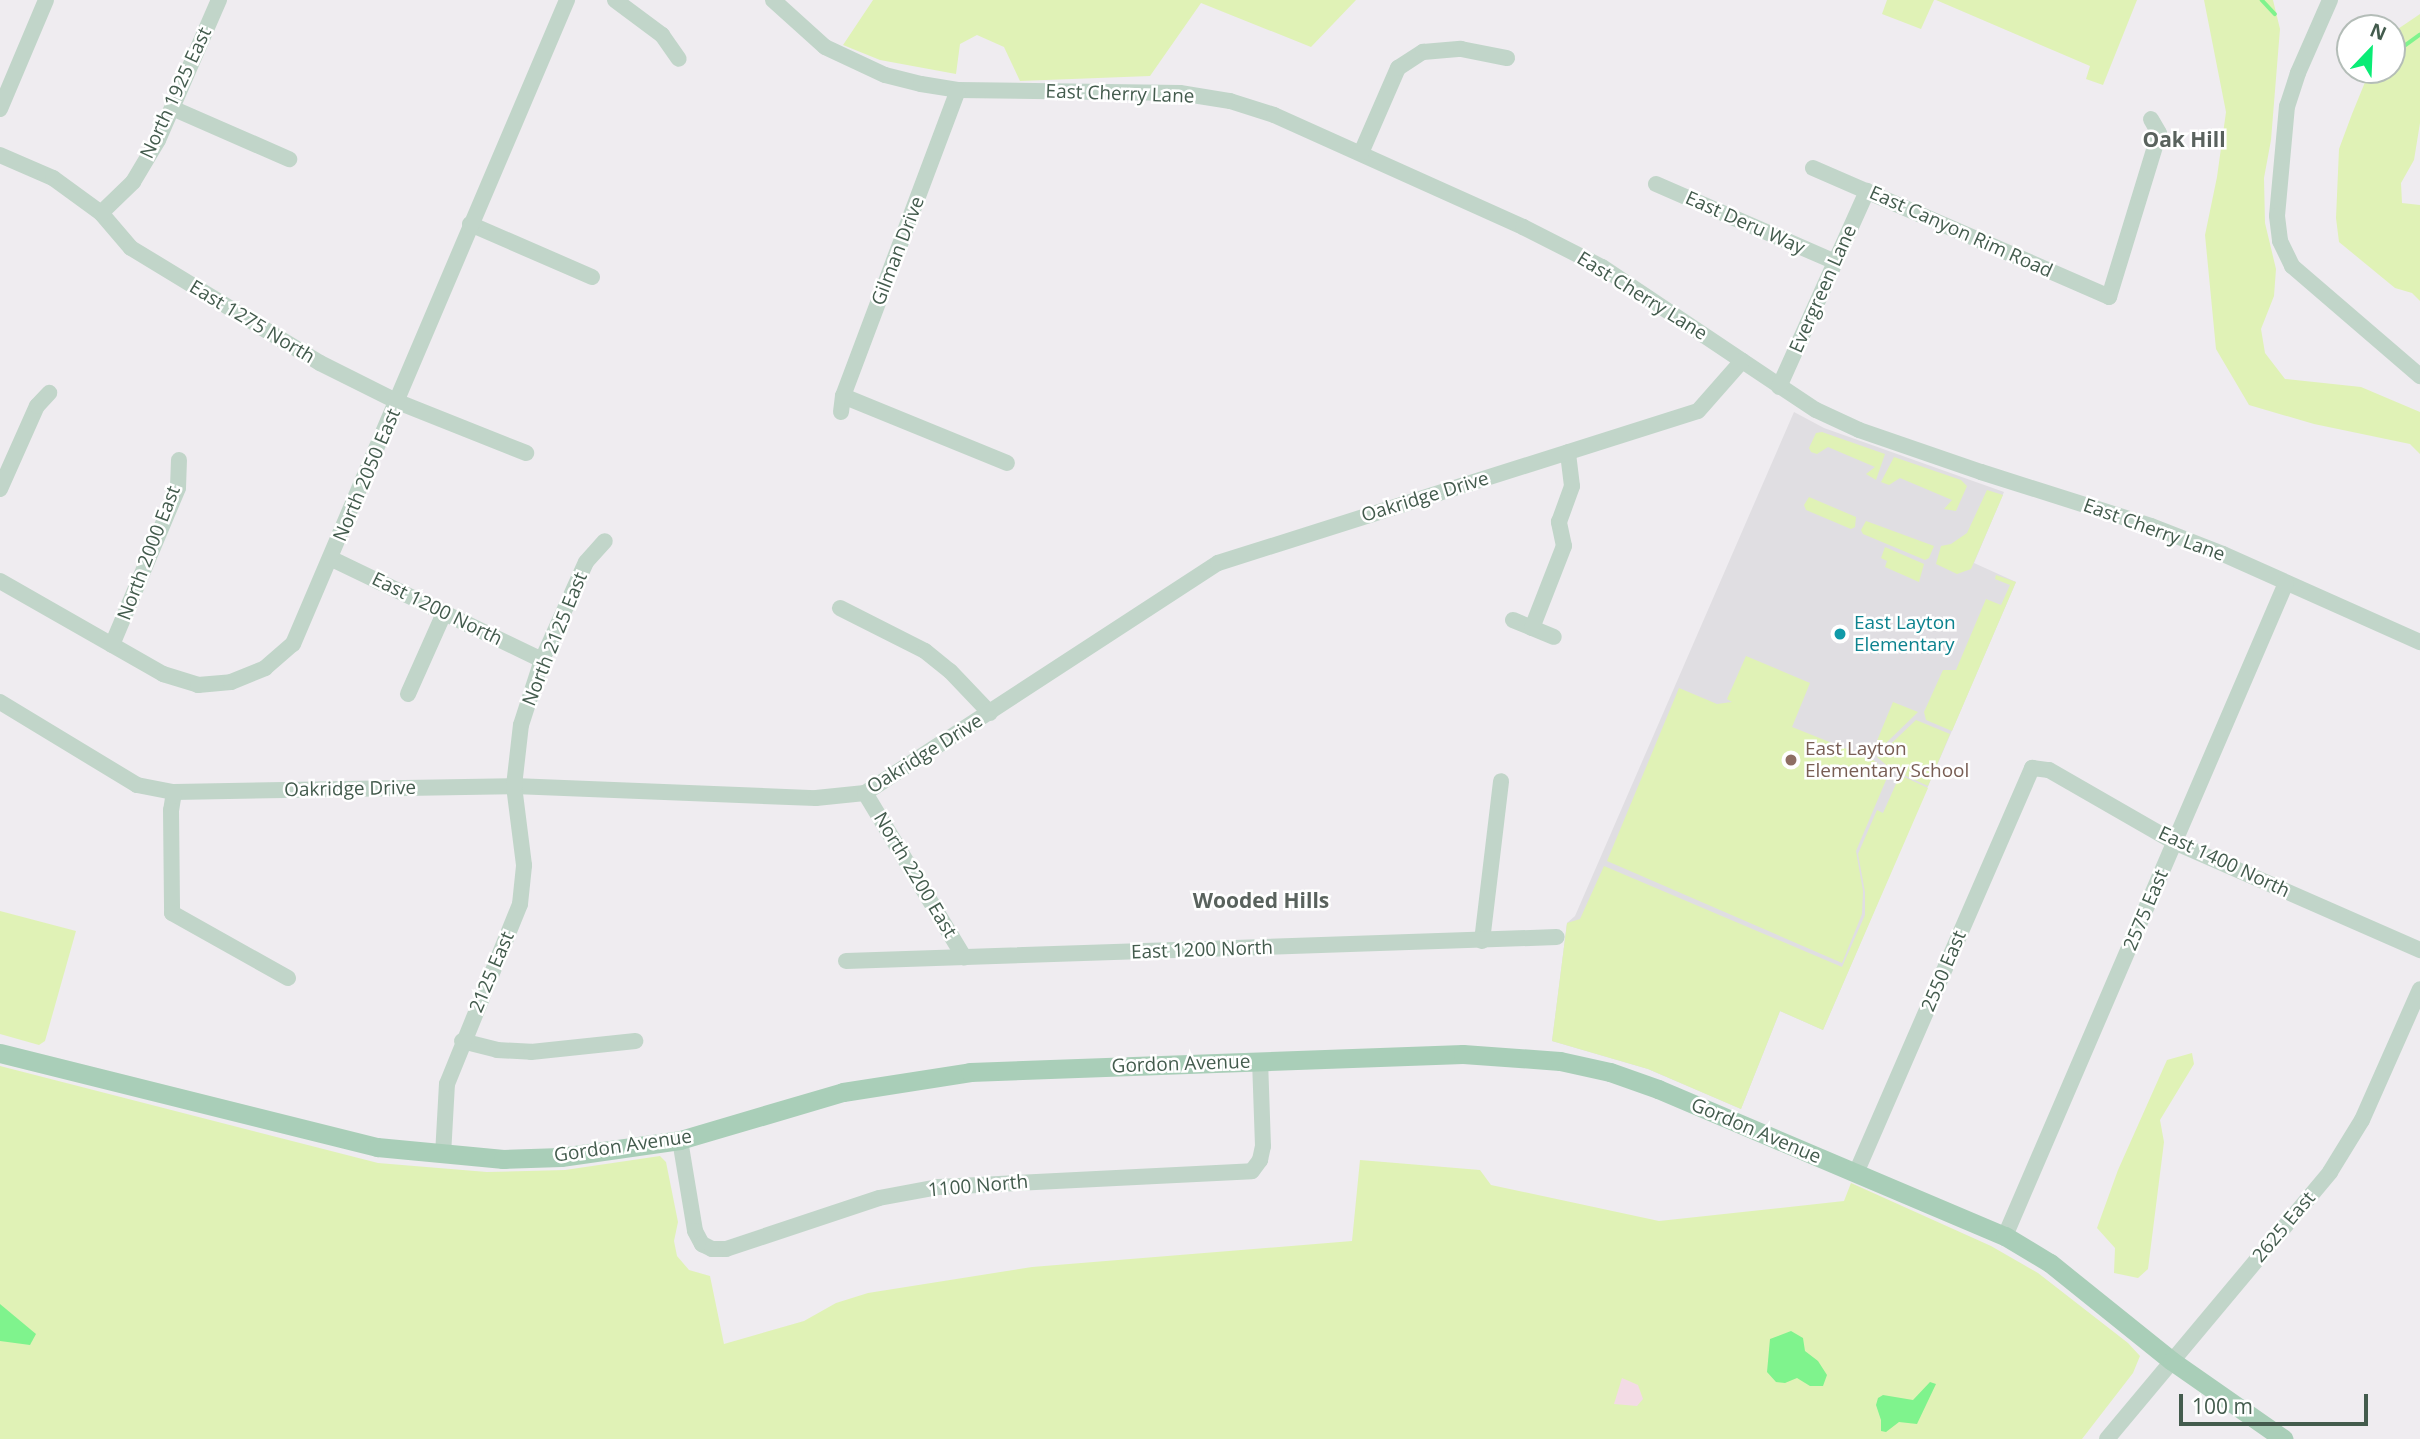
<!DOCTYPE html>
<style>
body{margin:0}
#map{position:relative;width:2420px;height:1439px;overflow:hidden;background:#efecf0;font-family:"Open Sans",sans-serif}
div>[style]{position:absolute}
[style*='--x']{left:calc(var(--x)*1px);top:calc(var(--y)*1px);width:calc(var(--w)*1px);rotate:calc(var(--a)*1deg)}
.education>*{inset:0;background:#e0dee2}
.green>*{inset:0;background:#e0f2b6}
.sand>*{inset:0;background:#f3dbe5}
.water>*{inset:0;background:#7ff38d}
.stream>*{height:3.5px;margin:-1.75px;padding:0 1.75px;transform-origin:1.75px;border-radius:1.75px;background:#7ff38d}
.minor>*{height:16px;margin:-8px;padding:0 8px;transform-origin:8px;border-radius:8px;background:#c1d5c9}
.major>*{height:19px;margin:-9.5px;padding:0 9.5px;transform-origin:9.5px;border-radius:9.5px;background:#a9ceb8}
.dots>*{width:19px;height:19px;translate:-50% -50%;box-sizing:border-box;border:4px solid #fff;border-radius:50%}
span{translate:-50% -50%;white-space:nowrap;text-align:center;line-height:1.15;-webkit-text-stroke:5px #fff;paint-order:stroke}
.street-label{font-size:19px;color:#435b4d}
.culture-label{font-size:19px;color:#0d838f}
.left{translate:0 -50%;text-align:left}
.education-label{font-size:19px;color:#785e54}
.neighbourhood-label{font-size:21px;color:#59625d;font-weight:700}
.north{position:absolute;left:2336px;top:14px;width:70px;height:70px;box-sizing:border-box;background:#fff;border:2px solid #b4bdb8;border-radius:50%;rotate:23deg;font-size:19px;font-weight:700;line-height:28px;text-align:center;color:#435b4d}
.north::after{content:'';display:block;margin:auto;width:24px;height:32px;background:#0aec76;clip-path:polygon(50% 0,100% 100%,50% 72%,0 100%)}
.scale{position:absolute;left:2179px;top:1394px;width:189px;height:32px;box-sizing:border-box;border:4px solid #435b4d;border-top:0;padding-left:9px;font-size:21px;line-height:24px;white-space:nowrap;color:#435b4d;-webkit-text-stroke:5px #fff;paint-order:stroke}
</style>
<div id="map">
<div class="education">
<i style="clip-path:polygon(1794px 412px,1824px 428px,2004px 492px,1974px 563px,2016px 582px,1823px 1030px,1780px 1011px,1741px 1109px,1648px 1069px,1552px 1041px,1567px 923px,1575px 916px)"></i>
</div>
<div class="green">
<i style="clip-path:polygon(873px 0,1356px 0,1311px 47px,1201px 3px,1150px 76px,1020px 81px,1004px 47px,977px 35px,960px 44px,956px 74px,880px 60px,843px 45px)"></i>
<i style="clip-path:polygon(1887px 0,1934px 0,1921px 29px,1882px 14px)"></i>
<i style="clip-path:polygon(1936px 0,2137px 0,2103px 85px,2086px 79px,2090px 66px)"></i>
<i style="clip-path:polygon(2204px 0,2273px 0,2280px 29px,2271px 140px,2264px 178px,2265px 223px,2276px 269px,2274px 296px,2261px 329px,2265px 353px,2285px 379px,2361px 387px,2420px 412px,2420px 454px,2410px 444px,2314px 424px,2249px 405px,2216px 349px,2205px 235px,2217px 177px,2226px 112px)"></i>
<i style="clip-path:polygon(2420px 14px,2420px 123px,2414px 160px,2401px 183px,2402px 203px,2420px 205px,2420px 301px,2412px 293px,2395px 288px,2339px 242px,2336px 218px,2339px 149px,2352px 114px,2370px 70px,2392px 70px,2392px 33px)"></i>
<i style="clip-path:polygon(1822px 432px,1885px 454px,1876px 480px,1866px 474px,1875px 467px,1828px 447px,1817px 454px,1811px 452px,1809px 448px,1816px 433px)"></i>
<i style="clip-path:polygon(1894px 457px,1961px 480px,1967px 486px,1956px 511px,1944px 509px,1952px 500px,1900px 478px,1889px 485px,1881px 482px)"></i>
<i style="clip-path:polygon(1987px 490px,2003px 495px,1971px 569px,1957px 574px,1936px 564px,1941px 546px,1951px 544px,1967px 533px)"></i>
<i style="clip-path:polygon(1809px 497px,1856px 517px,1855px 527px,1851px 529px,1806px 510px,1804px 505px)"></i>
<i style="clip-path:polygon(1866px 521px,1934px 546px,1929px 558px,1925px 560px,1863px 534px,1861px 530px)"></i>
<i style="clip-path:polygon(1885px 547px,1924px 564px,1919px 582px,1885px 567px,1887px 561px,1881px 558px)"></i>
<i style="clip-path:polygon(1996px 575px,2016px 582px,1952px 731px,1926px 720px,1924px 712px,1943px 670px,1956px 670px,1986px 599px,2001px 605px,2010px 585px,1995px 579px)"></i>
<i style="clip-path:polygon(1746px 656px,1810px 683px,1792px 727px,1872px 759px,1889px 773px,1856px 851px,1863px 891px,1862px 914px,1842px 963px,1607px 861px,1679px 688px,1717px 704px,1732px 702px,1727px 699px)"></i>
<i style="clip-path:polygon(1893px 702px,1918px 712px,1884px 745px,1874px 748px)"></i>
<i style="clip-path:polygon(1916px 720px,1950px 734px,1928px 786px,1891px 769px,1877px 757px)"></i>
<i style="clip-path:polygon(1900px 775px,1928px 788px,1823px 1030px,1780px 1011px,1741px 1109px,1648px 1069px,1552px 1041px,1567px 923px,1580px 919px,1604px 866px,1842px 967px,1865px 915px,1865px 892px,1858px 854px,1877px 810px,1883px 813px)"></i>
<i style="clip-path:polygon(0 911px,76px 931px,45px 1041px,39px 1045px,0 1034px)"></i>
<i style="clip-path:polygon(2192px 1053px,2194px 1064px,2160px 1120px,2164px 1142px,2148px 1269px,2138px 1278px,2114px 1273px,2115px 1248px,2097px 1228px,2118px 1170px,2167px 1060px)"></i>
<i style="clip-path:polygon(0 1066px,378px 1163px,487px 1172px,565px 1170px,660px 1156px,666px 1162px,678px 1222px,674px 1241px,677px 1256px,689px 1270px,710px 1276px,724px 1344px,804px 1321px,836px 1303px,868px 1293px,1032px 1267px,1352px 1241px,1360px 1160px,1480px 1170px,1491px 1185px,1659px 1221px,1844px 1201px,1851px 1183px,1991px 1246px,2038px 1273px,2128px 1343px,2140px 1356px,2133px 1373px,2082px 1439px,0 1439px)"></i>
</div>
<div class="sand">
<i style="clip-path:polygon(1622px 1378px,1638px 1385px,1643px 1399px,1637px 1406px,1614px 1404px)"></i>
</div>
<div class="water">
<i style="clip-path:polygon(0 1304px,36px 1334px,30px 1345px,0 1341px)"></i>
<i style="clip-path:polygon(1791px 1331px,1803px 1338px,1805px 1351px,1818px 1361px,1827px 1375px,1823px 1386px,1810px 1386px,1797px 1378px,1785px 1383px,1776px 1382px,1767px 1372px,1770px 1339px)"></i>
<i style="clip-path:polygon(1930px 1382px,1936px 1384px,1917px 1424px,1899px 1422px,1886px 1432px,1881px 1431px,1881px 1420px,1876px 1405px,1878px 1398px,1883px 1395px,1913px 1400px)"></i>
</div>
<div class="stream">
<i style="--x:2262;--y:0;--w:19;--a:47"></i>
<i style="--x:2392;--y:55;--w:34;--a:-36"></i>
</div>
<div class="minor">
<i style="--x:615;--y:0;--w:59;--a:36.7"></i>
<i style="--x:662;--y:35;--w:29;--a:55"></i>
<i style="--x:773;--y:0;--w:70;--a:42.1"></i>
<i style="--x:825;--y:47;--w:66;--a:25"></i>
<i style="--x:885;--y:75;--w:37;--a:14"></i>
<i style="--x:921;--y:84;--w:37;--a:9"></i>
<i style="--x:958;--y:90;--w:222;--a:0.8"></i>
<i style="--x:1180;--y:93;--w:51;--a:9.1"></i>
<i style="--x:1230;--y:101;--w:46;--a:17.7"></i>
<i style="--x:1274;--y:115;--w:273;--a:24.2"></i>
<i style="--x:1523;--y:227;--w:89;--a:26.9"></i>
<i style="--x:1602;--y:267;--w:257;--a:33.8"></i>
<i style="--x:1816;--y:410;--w:47;--a:24.9"></i>
<i style="--x:1859;--y:430;--w:129;--a:19"></i>
<i style="--x:1981;--y:472;--w:178;--a:17.6"></i>
<i style="--x:2151;--y:526;--w:77;--a:21.3"></i>
<i style="--x:2223;--y:554;--w:216;--a:24.1"></i>
<i style="--x:2330;--y:0;--w:80;--a:113.7"></i>
<i style="--x:2298;--y:73;--w:35;--a:108"></i>
<i style="--x:2287;--y:106;--w:110;--a:95.2"></i>
<i style="--x:2277;--y:216;--w:25;--a:83"></i>
<i style="--x:2280;--y:241;--w:28;--a:64"></i>
<i style="--x:2292;--y:266;--w:169;--a:40.7"></i>
<i style="--x:172;--y:108;--w:128;--a:23.6"></i>
<i style="--x:0;--y:109;--w:118;--a:-67.1"></i>
<i style="--x:1361;--y:153;--w:93;--a:-66.5"></i>
<i style="--x:1398;--y:68;--w:30;--a:-33"></i>
<i style="--x:1423;--y:52;--w:38;--a:-5"></i>
<i style="--x:1461;--y:49;--w:47;--a:11.1"></i>
<i style="--x:0;--y:155;--w:58;--a:23.5"></i>
<i style="--x:53;--y:178;--w:59;--a:36.1"></i>
<i style="--x:101;--y:213;--w:46;--a:49.4"></i>
<i style="--x:131;--y:248;--w:221;--a:31.3"></i>
<i style="--x:320;--y:363;--w:87;--a:26.6"></i>
<i style="--x:398;--y:402;--w:138;--a:21.7"></i>
<i style="--x:1813;--y:168;--w:323;--a:23.5"></i>
<i style="--x:2109;--y:297;--w:171;--a:-73"></i>
<i style="--x:2159;--y:133;--w:16;--a:-120"></i>
<i style="--x:1656;--y:184;--w:195;--a:23.5"></i>
<i style="--x:101;--y:213;--w:45;--a:-44.1"></i>
<i style="--x:133;--y:182;--w:49;--a:-59.2"></i>
<i style="--x:158;--y:140;--w:153;--a:-66.5"></i>
<i style="--x:470;--y:224;--w:133;--a:23.5"></i>
<i style="--x:1779;--y:387;--w:215;--a:-65.8"></i>
<i style="--x:843;--y:396;--w:177;--a:22.2"></i>
<i style="--x:841;--y:412;--w:16;--a:-83"></i>
<i style="--x:843;--y:396;--w:327;--a:-69.4"></i>
<i style="--x:0;--y:489;--w:91;--a:-66"></i>
<i style="--x:37;--y:406;--w:18;--a:-47"></i>
<i style="--x:332;--y:559;--w:233;--a:25.7"></i>
<i style="--x:0;--y:581;--w:188;--a:29.7"></i>
<i style="--x:163;--y:674;--w:37;--a:17"></i>
<i style="--x:198;--y:685;--w:33;--a:-5"></i>
<i style="--x:231;--y:682;--w:37;--a:-22"></i>
<i style="--x:265;--y:668;--w:37;--a:-41"></i>
<i style="--x:293;--y:644;--w:700;--a:-66.95"></i>
<i style="--x:840;--y:608;--w:95;--a:26.8"></i>
<i style="--x:925;--y:651;--w:32;--a:39"></i>
<i style="--x:950;--y:671;--w:58;--a:46.4"></i>
<i style="--x:1513;--y:620;--w:44;--a:22.5"></i>
<i style="--x:1532;--y:628;--w:88;--a:-68.7"></i>
<i style="--x:1564;--y:546;--w:25;--a:-102"></i>
<i style="--x:1559;--y:522;--w:38;--a:-70"></i>
<i style="--x:1572;--y:486;--w:34;--a:-97"></i>
<i style="--x:112;--y:645;--w:170;--a:-67.2"></i>
<i style="--x:178;--y:488;--w:28;--a:-88"></i>
<i style="--x:408;--y:694;--w:89;--a:-66"></i>
<i style="--x:0;--y:702;--w:160;--a:31.2"></i>
<i style="--x:137;--y:785;--w:38;--a:11"></i>
<i style="--x:174;--y:792;--w:340;--a:-1"></i>
<i style="--x:514;--y:786;--w:302;--a:2.3"></i>
<i style="--x:816;--y:798;--w:49;--a:-5.8"></i>
<i style="--x:865;--y:793;--w:421;--a:-33.1"></i>
<i style="--x:1218;--y:563;--w:503;--a:-17.57"></i>
<i style="--x:1698;--y:411;--w:67;--a:-48.7"></i>
<i style="--x:174;--y:792;--w:18;--a:99"></i>
<i style="--x:171;--y:810;--w:103;--a:89.4"></i>
<i style="--x:172;--y:913;--w:133;--a:29.3"></i>
<i style="--x:865;--y:793;--w:192;--a:58.9"></i>
<i style="--x:1482;--y:941;--w:161;--a:-83.2"></i>
<i style="--x:846;--y:961;--w:711;--a:-1.93"></i>
<i style="--x:462;--y:1041;--w:36;--a:14"></i>
<i style="--x:497;--y:1050;--w:34;--a:3"></i>
<i style="--x:531;--y:1052;--w:105;--a:-6"></i>
<i style="--x:680;--y:1140;--w:92;--a:80.6"></i>
<i style="--x:695;--y:1231;--w:15;--a:62"></i>
<i style="--x:702;--y:1244;--w:11;--a:27"></i>
<i style="--x:712;--y:1249;--w:14;--a:0"></i>
<i style="--x:726;--y:1249;--w:161;--a:-18.4"></i>
<i style="--x:879;--y:1198;--w:61;--a:-10.4"></i>
<i style="--x:939;--y:1187;--w:313;--a:-2.9"></i>
<i style="--x:1252;--y:1171;--w:14;--a:-54"></i>
<i style="--x:1260;--y:1160;--w:14;--a:-78"></i>
<i style="--x:1263;--y:1146;--w:85;--a:-92"></i>
<i style="--x:443;--y:1155;--w:71;--a:-86.8"></i>
<i style="--x:447;--y:1084;--w:194;--a:-67.9"></i>
<i style="--x:520;--y:904;--w:39;--a:-84"></i>
<i style="--x:524;--y:865;--w:80;--a:-97.2"></i>
<i style="--x:514;--y:786;--w:61;--a:-83.5"></i>
<i style="--x:521;--y:725;--w:68;--a:-72.1"></i>
<i style="--x:542;--y:660;--w:107;--a:-65.8"></i>
<i style="--x:586;--y:562;--w:28;--a:-48"></i>
<i style="--x:1856;--y:1173;--w:442;--a:-66.5"></i>
<i style="--x:2032;--y:768;--w:17;--a:7"></i>
<i style="--x:2049;--y:770;--w:144;--a:29.9"></i>
<i style="--x:2174;--y:842;--w:269;--a:23.7"></i>
<i style="--x:2005;--y:1236;--w:711;--a:-66.72"></i>
<i style="--x:2107;--y:1439;--w:348;--a:-50.1"></i>
<i style="--x:2330;--y:1172;--w:61;--a:-58.4"></i>
<i style="--x:2362;--y:1120;--w:143;--a:-66.1"></i>
</div>
<div class="major">
<i style="--x:0;--y:1053;--w:389;--a:14"></i>
<i style="--x:377;--y:1147;--w:127;--a:5.4"></i>
<i style="--x:503;--y:1159;--w:58;--a:-2"></i>
<i style="--x:561;--y:1157;--w:120;--a:-8.1"></i>
<i style="--x:680;--y:1140;--w:170;--a:-16.4"></i>
<i style="--x:843;--y:1092;--w:129;--a:-8.9"></i>
<i style="--x:970;--y:1072;--w:493;--a:-2.1"></i>
<i style="--x:1463;--y:1054;--w:97;--a:4.1"></i>
<i style="--x:1560;--y:1061;--w:51;--a:12.4"></i>
<i style="--x:1610;--y:1072;--w:51;--a:19.5"></i>
<i style="--x:1658;--y:1089;--w:377;--a:23"></i>
<i style="--x:2005;--y:1236;--w:52;--a:31"></i>
<i style="--x:2050;--y:1263;--w:156;--a:38.8"></i>
<i style="--x:2172;--y:1361;--w:136;--a:34.9"></i>
</div>
<div class="dots">
<i style="left:1840px;top:634px;background:#0f9aa8"></i>
<i style="left:1791px;top:760px;background:#8d6e63"></i>
</div>
<div class="street-label">
<span style="left:176px;top:93px;rotate:-65deg">North 1925 East</span>
<span style="left:1120px;top:94px;rotate:2deg">East Cherry Lane</span>
<span style="left:1745px;top:223px;rotate:24deg">East Deru Way</span>
<span style="left:1961px;top:232px;rotate:24deg">East Canyon Rim Road</span>
<span style="left:898px;top:251px;rotate:-69deg">Gilman Drive</span>
<span style="left:1823px;top:289px;rotate:-66deg">Evergreen Lane</span>
<span style="left:1642px;top:296px;rotate:32deg">East Cherry Lane</span>
<span style="left:252px;top:322px;rotate:31deg">East 1275 North</span>
<span style="left:367px;top:475px;rotate:-67deg">North 2050 East</span>
<span style="left:1425px;top:497px;rotate:-17deg">Oakridge Drive</span>
<span style="left:2154px;top:530px;rotate:20deg">East Cherry Lane</span>
<span style="left:149px;top:553px;rotate:-69deg">North 2000 East</span>
<span style="left:437px;top:609px;rotate:26deg">East 1200 North</span>
<span style="left:555px;top:639px;rotate:-68deg">North 2125 East</span>
<span style="left:925px;top:754px;rotate:-32deg">Oakridge Drive</span>
<span style="left:350px;top:789px;rotate:-1deg">Oakridge Drive</span>
<span style="left:2224px;top:862px;rotate:25deg">East 1400 North</span>
<span style="left:915px;top:875px;rotate:59deg">North 2200 East</span>
<span style="left:2146px;top:910px;rotate:-67deg">2575 East</span>
<span style="left:1202px;top:950px;rotate:-2deg">East 1200 North</span>
<span style="left:1944px;top:971px;rotate:-67deg">2550 East</span>
<span style="left:492px;top:972px;rotate:-67deg">2125 East</span>
<span style="left:1181px;top:1064px;rotate:-2deg">Gordon Avenue</span>
<span style="left:1756px;top:1131px;rotate:23deg">Gordon Avenue</span>
<span style="left:623px;top:1146px;rotate:-8deg">Gordon Avenue</span>
<span style="left:978px;top:1186px;rotate:-5deg">1100 North</span>
<span style="left:2284px;top:1227px;rotate:-50deg">2625 East</span>
</div>
<div class="culture-label">
<span class="left" style="left:1854px;top:634px">East Layton<br>Elementary</span>
</div>
<div class="education-label">
<span class="left" style="left:1805px;top:760px">East Layton<br>Elementary School</span>
</div>
<div class="neighbourhood-label">
<span style="left:2184px;top:139px">Oak Hill</span>
<span style="left:1261px;top:900px">Wooded Hills</span>
</div>
<div class="north">N</div>
<div class="scale">100 m</div>
</div>
